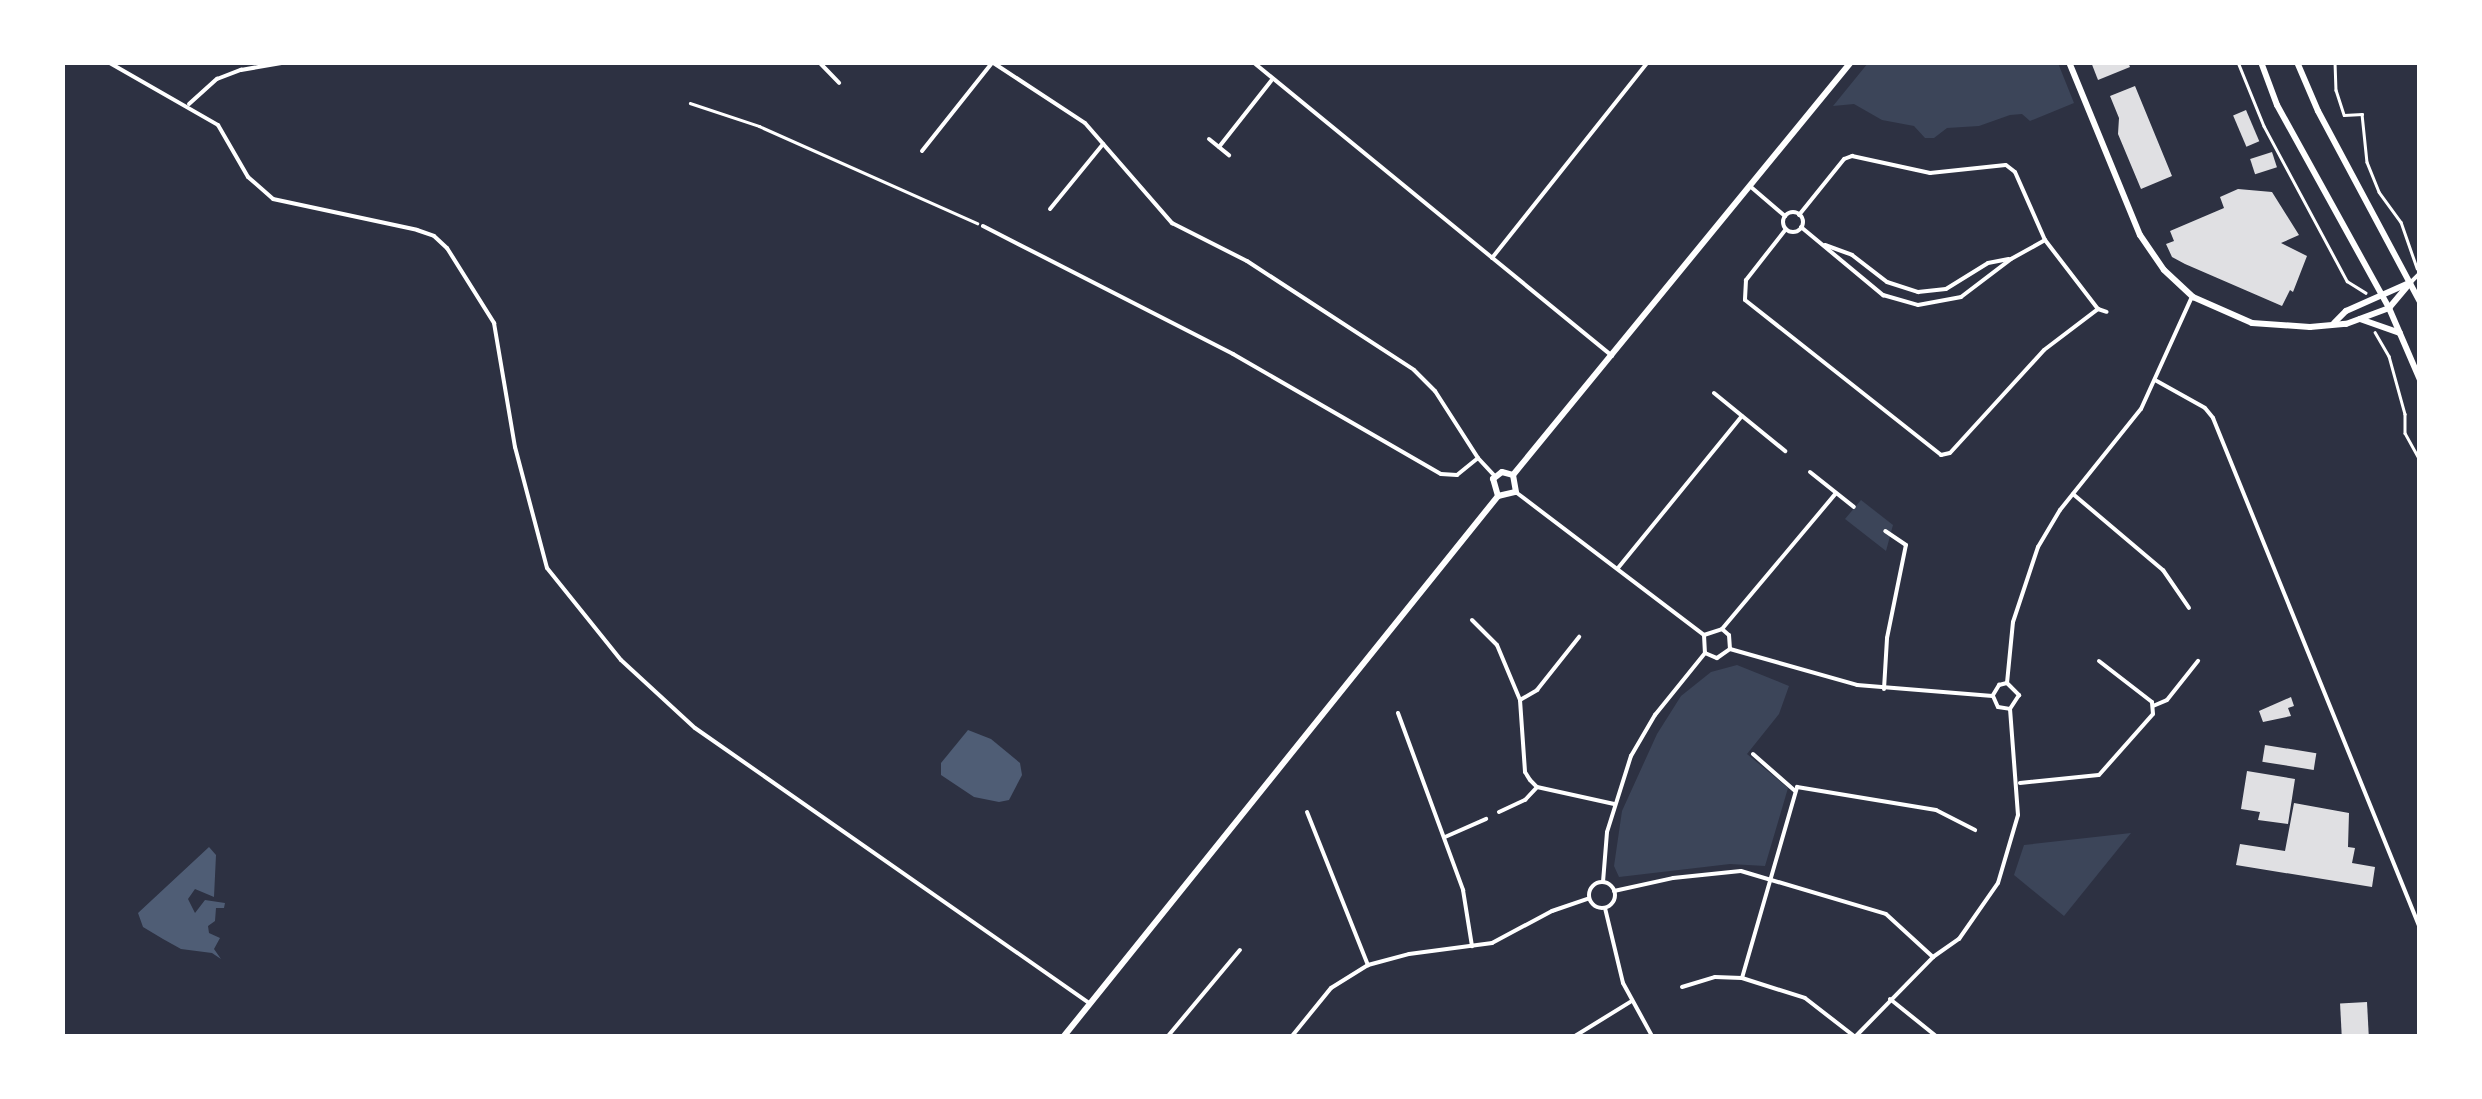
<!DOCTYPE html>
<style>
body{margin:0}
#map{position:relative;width:2482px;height:1099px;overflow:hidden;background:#2d3142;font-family:"Asap Condensed",sans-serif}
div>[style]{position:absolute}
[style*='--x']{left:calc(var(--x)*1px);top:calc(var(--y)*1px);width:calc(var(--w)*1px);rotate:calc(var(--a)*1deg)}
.green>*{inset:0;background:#3c4559}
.water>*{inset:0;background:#4f5d75}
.building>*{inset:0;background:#e0e0e3;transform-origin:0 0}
.path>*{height:2.5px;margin:-1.25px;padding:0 1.25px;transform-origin:1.25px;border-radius:1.25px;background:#fff}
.minor>*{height:4px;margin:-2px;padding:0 2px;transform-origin:2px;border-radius:2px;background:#fff}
.minor>.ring{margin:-2px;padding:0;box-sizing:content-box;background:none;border:4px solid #fff;border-radius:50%}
.secondary>*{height:6px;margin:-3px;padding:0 3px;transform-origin:3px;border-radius:3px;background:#fff}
.trunk>*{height:6px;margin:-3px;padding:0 3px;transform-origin:3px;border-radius:3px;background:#fff}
span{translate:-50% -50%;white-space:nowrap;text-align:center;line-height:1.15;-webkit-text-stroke:8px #fff;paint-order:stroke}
.frame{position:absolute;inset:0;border:65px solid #fff;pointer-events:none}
</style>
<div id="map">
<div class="green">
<i style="clip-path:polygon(1868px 63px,2058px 63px,2074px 103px,2030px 121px,2022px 114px,2010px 115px,1979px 126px,1947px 128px,1934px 138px,1925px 138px,1914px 126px,1882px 120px,1854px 104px,1833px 106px)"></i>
<i style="clip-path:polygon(1861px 500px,1893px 525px,1886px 551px,1845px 519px)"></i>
<i style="clip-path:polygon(1737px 665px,1789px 686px,1779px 714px,1747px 754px,1788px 788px,1765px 866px,1730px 864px,1619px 877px,1614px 866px,1622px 811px,1657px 734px,1681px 696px,1711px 672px)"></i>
<i style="clip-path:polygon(2131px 833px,2064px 916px,2014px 875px,2024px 845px)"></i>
</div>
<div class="water">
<i style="clip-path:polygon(968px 730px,991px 739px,1020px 763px,1022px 775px,1009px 800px,999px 802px,974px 797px,941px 775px,941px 763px)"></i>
<i style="clip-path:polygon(209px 847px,216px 855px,214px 897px,195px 889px,188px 899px,195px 913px,205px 900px,225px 903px,224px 908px,216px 908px,215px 921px,208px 926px,209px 933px,220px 938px,214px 949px,221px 959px,212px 953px,181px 949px,163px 939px,143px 927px,138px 913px)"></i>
</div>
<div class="building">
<i style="clip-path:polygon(2091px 62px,2128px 62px,2130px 67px,2098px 80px)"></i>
<i style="clip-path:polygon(2135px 86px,2172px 176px,2141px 189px,2118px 134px,2119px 118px,2110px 96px)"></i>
<i style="left:2246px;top:110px;width:34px;height:14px;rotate:67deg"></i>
<i style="left:2272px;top:152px;width:16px;height:23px;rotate:72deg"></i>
<i style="clip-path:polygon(2238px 189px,2272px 192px,2299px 235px,2281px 243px,2307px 256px,2293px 292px,2290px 290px,2282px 306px,2185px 264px,2172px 257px,2166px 244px,2174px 241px,2170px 231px,2224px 208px,2220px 197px)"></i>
<i style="clip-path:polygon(2291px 697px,2294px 706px,2288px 708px,2291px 716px,2263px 722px,2259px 711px)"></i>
<i style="left:2265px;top:745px;width:52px;height:17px;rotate:9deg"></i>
<i style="clip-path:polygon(2247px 771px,2295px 779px,2288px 824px,2258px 820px,2260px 812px,2241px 809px)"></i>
<i style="clip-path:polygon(2294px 803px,2349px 813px,2348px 847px,2355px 848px,2352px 863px,2375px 867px,2372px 887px,2236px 865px,2240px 844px,2285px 851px)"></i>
<i style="left:2367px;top:1002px;width:34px;height:27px;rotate:87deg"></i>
</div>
<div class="path">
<i style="--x:2238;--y:62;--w:69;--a:67.9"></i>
<i style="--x:2264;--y:126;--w:176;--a:61.8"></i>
<i style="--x:2347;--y:281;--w:22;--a:32"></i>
<i style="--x:2335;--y:62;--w:28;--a:88"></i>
<i style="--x:2336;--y:90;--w:26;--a:72"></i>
<i style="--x:2344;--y:115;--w:18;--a:-3"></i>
<i style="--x:2362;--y:114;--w:48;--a:84.1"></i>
<i style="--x:2367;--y:162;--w:32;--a:68"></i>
<i style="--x:2379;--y:192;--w:37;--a:54"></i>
<i style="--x:2401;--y:222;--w:49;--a:70.8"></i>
<i style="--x:690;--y:103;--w:73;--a:18.4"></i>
<i style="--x:759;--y:126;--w:239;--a:24"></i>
<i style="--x:2375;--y:332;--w:28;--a:60"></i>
<i style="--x:2389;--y:356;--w:60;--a:74.6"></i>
<i style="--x:2405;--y:414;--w:19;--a:90"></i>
<i style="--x:2405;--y:433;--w:31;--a:61"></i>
</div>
<div class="minor">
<i style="--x:108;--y:62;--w:127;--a:29.8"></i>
<i style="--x:218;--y:125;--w:60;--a:60"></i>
<i style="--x:248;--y:177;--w:33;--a:41"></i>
<i style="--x:273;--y:199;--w:147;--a:12.1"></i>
<i style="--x:417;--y:230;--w:18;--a:19"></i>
<i style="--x:434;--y:236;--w:18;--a:43"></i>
<i style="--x:447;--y:248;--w:89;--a:57.9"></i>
<i style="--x:494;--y:323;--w:126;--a:80.4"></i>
<i style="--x:515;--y:447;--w:125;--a:75.2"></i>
<i style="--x:547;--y:568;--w:118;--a:51.2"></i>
<i style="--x:621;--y:660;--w:100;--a:42.6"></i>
<i style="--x:695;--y:728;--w:482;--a:34.9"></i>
<i style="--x:819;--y:62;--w:29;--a:46"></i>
<i style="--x:992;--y:62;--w:111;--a:33.3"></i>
<i style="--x:1085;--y:123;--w:133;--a:49"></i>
<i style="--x:1172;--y:223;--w:84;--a:26.9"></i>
<i style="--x:1247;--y:261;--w:199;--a:33.1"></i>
<i style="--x:1414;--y:370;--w:30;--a:45"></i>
<i style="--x:1435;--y:391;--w:80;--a:57.3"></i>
<i style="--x:1478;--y:458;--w:25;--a:47"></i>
<i style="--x:1253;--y:62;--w:464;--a:39.3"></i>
<i style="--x:189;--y:104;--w:38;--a:-42"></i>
<i style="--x:217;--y:79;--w:26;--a:-21"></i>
<i style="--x:241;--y:70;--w:41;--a:-9.9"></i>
<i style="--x:281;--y:63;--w:66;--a:-0.9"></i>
<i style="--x:1209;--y:139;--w:26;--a:39"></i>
<i style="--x:1219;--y:147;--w:84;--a:-51.8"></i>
<i style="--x:922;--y:151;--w:112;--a:-51.5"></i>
<i style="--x:1751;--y:187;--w:45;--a:40.5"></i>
<i style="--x:1050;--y:209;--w:84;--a:-50.8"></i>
<i class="ring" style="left:1783px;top:212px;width:16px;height:16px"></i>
<i style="--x:1799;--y:215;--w:72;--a:-51.2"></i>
<i style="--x:1844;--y:159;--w:9;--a:-21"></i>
<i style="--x:1852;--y:156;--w:80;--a:12.3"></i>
<i style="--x:1930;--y:173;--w:76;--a:-6"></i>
<i style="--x:2006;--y:165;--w:11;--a:38"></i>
<i style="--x:2015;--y:172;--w:74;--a:66.2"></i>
<i style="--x:2045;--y:240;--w:87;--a:52.5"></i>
<i style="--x:2098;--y:309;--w:9;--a:18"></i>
<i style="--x:983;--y:226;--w:281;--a:27.1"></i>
<i style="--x:1233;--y:354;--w:240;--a:30"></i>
<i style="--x:1441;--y:474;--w:16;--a:4"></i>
<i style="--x:1457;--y:475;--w:27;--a:-39"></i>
<i style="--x:1801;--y:227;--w:107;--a:39.7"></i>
<i style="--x:1883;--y:295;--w:36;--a:16"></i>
<i style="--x:1918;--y:305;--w:44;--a:-10.5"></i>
<i style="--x:1961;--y:297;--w:63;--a:-37.2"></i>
<i style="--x:2011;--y:259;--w:39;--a:-29"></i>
<i style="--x:1786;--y:229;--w:65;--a:128.1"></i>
<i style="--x:1746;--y:280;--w:20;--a:93"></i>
<i style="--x:1745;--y:300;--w:250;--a:38.3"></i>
<i style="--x:1941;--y:455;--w:9;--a:-13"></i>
<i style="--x:1950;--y:453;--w:139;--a:-47.6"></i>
<i style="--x:2044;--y:350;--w:68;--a:-37.2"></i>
<i style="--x:1825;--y:245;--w:29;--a:20"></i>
<i style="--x:1852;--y:255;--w:44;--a:37.6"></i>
<i style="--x:1887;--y:282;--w:33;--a:18"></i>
<i style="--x:1918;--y:292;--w:28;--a:-6"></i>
<i style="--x:1946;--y:289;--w:49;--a:-31.8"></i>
<i style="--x:1988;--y:263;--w:21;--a:-11"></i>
<i style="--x:1492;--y:258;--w:251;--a:-51.5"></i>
<i style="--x:2410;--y:283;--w:14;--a:-45"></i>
<i style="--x:2155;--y:380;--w:57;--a:29.2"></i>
<i style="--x:2205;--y:408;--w:13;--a:51"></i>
<i style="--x:2213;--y:418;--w:550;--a:67.91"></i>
<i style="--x:1714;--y:393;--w:92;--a:39.2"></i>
<i style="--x:1810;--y:472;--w:56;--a:38.5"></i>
<i style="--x:1517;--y:493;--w:235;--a:37.2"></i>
<i style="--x:2073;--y:494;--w:118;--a:40.2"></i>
<i style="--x:2163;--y:570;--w:46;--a:55.6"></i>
<i style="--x:1618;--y:568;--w:196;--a:-50.8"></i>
<i style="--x:1472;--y:620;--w:35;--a:45"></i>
<i style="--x:1497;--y:645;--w:60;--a:67.3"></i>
<i style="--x:1520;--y:700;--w:72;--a:86"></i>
<i style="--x:1525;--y:772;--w:9;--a:58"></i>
<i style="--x:1530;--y:780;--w:10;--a:45"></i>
<i style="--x:1537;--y:787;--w:79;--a:12.4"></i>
<i style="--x:1722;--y:629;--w:177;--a:-50"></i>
<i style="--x:1722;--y:629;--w:9;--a:41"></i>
<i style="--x:1729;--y:635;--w:14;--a:86"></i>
<i style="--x:1704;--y:635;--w:19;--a:-18"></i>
<i style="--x:1704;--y:635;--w:18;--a:87"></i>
<i style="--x:1730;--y:649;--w:132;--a:15.8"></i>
<i style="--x:1857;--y:685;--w:136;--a:4.6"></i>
<i style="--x:1705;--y:653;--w:13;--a:23"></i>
<i style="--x:1717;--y:658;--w:16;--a:-35"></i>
<i style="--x:2007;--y:683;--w:61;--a:-84.4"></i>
<i style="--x:2013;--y:622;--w:79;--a:-71.6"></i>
<i style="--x:2038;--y:547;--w:43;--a:-59.3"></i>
<i style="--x:2060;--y:510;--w:129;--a:-51.3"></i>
<i style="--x:2141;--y:409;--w:121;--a:-65.6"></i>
<i style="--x:2008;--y:684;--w:16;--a:45"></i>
<i style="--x:2019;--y:695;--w:17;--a:123"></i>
<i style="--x:1884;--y:689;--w:51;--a:-86.6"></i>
<i style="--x:1887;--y:638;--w:95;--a:-78.5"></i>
<i style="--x:1906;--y:545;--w:25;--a:-146"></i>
<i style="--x:1993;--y:695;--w:12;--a:-59"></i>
<i style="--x:1999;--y:685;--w:8;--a:-14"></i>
<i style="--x:1993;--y:696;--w:12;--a:66"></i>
<i style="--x:1998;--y:707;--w:12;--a:9"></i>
<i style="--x:1520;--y:700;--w:20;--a:-30"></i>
<i style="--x:1537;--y:690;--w:68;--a:-51.6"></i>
<i style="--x:2153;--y:706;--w:15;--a:-23"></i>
<i style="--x:2167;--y:700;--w:50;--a:-51.5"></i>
<i style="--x:1398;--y:713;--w:189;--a:69.8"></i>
<i style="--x:1463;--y:890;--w:57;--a:80.9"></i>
<i style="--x:1753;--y:754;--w:55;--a:41.3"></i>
<i style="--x:2020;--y:783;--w:79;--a:-5.8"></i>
<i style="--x:2099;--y:775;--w:81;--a:-48.5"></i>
<i style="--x:2153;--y:714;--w:12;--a:-95"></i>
<i style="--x:2152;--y:702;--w:67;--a:-142.3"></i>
<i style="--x:1307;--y:812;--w:165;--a:68.3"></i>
<i style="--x:1499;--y:812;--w:29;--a:-25"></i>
<i style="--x:1525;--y:800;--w:16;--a:-47"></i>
<i style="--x:1445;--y:837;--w:45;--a:-23.7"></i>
<i class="ring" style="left:1589px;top:882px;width:22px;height:22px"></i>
<i style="--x:1603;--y:882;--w:50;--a:-85.4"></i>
<i style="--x:1607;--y:832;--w:80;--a:-72.5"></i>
<i style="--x:1631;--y:756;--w:48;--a:-59.7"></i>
<i style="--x:1655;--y:715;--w:80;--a:-51.1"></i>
<i style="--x:1614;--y:891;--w:60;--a:-12.4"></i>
<i style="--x:1673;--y:878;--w:68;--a:-5.9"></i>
<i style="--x:1741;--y:871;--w:151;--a:16.5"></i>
<i style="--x:1886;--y:914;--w:64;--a:42.5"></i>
<i style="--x:1605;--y:908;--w:77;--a:76.5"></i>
<i style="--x:1623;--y:983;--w:60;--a:61.3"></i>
<i style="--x:1742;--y:978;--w:199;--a:-73.9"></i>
<i style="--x:1797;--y:787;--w:141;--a:9.4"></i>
<i style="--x:1936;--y:810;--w:44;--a:27.1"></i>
<i style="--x:1682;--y:987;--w:34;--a:-17"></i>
<i style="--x:1715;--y:977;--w:27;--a:2"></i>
<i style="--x:1742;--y:978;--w:66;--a:17.6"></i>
<i style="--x:1805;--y:998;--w:62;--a:37.8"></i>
<i style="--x:1890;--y:999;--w:59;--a:38.8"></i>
<i style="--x:1168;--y:1036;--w:112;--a:-50.1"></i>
<i style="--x:1292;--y:1036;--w:62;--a:-50.9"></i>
<i style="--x:1331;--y:988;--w:44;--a:-31.9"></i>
<i style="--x:1368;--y:965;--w:42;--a:-15"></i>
<i style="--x:1409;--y:954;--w:84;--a:-7.5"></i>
<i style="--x:1492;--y:943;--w:68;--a:-28.1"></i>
<i style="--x:1552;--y:911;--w:39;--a:-19"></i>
<i style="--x:1575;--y:1036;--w:65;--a:-31.7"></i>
<i style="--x:1856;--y:1036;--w:110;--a:-45.7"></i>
<i style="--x:1933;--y:957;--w:32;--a:-35"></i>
<i style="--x:1959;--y:939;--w:68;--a:-55.1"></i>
<i style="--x:1998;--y:883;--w:71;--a:-73.6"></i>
<i style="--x:2018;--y:815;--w:106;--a:-94.3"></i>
</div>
<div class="secondary">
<i style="--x:2069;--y:62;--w:187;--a:67.7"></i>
<i style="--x:2140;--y:235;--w:42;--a:55.6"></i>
<i style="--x:2164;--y:270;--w:40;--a:43"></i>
<i style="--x:2193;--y:297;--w:64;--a:23.8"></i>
<i style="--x:2252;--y:323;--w:58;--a:3.9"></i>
<i style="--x:2310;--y:327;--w:36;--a:-5"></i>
<i style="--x:2346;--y:324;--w:46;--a:-20.4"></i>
<i style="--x:2389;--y:308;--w:33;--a:-50"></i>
<i style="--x:2360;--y:319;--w:42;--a:19.3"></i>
<i style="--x:2334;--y:323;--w:17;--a:-45"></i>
<i style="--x:2346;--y:311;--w:69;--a:-24"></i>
<i style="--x:1513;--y:475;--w:534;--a:-50.7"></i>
<i style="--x:1498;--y:496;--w:18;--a:-106"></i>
<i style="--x:1493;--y:479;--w:11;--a:-38"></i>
<i style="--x:1502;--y:472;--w:11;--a:15"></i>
<i style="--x:1498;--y:496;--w:18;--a:-13"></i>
<i style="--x:1516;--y:492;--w:17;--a:-100"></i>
<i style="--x:1064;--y:1036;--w:693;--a:-51.21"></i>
</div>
<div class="trunk">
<i style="--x:2261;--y:62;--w:46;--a:69.6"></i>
<i style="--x:2277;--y:105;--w:232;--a:61.1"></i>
<i style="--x:2389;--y:308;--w:78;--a:66.7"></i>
<i style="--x:2297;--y:62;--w:53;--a:66.8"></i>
<i style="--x:2318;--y:111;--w:217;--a:61.9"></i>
</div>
<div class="frame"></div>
</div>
